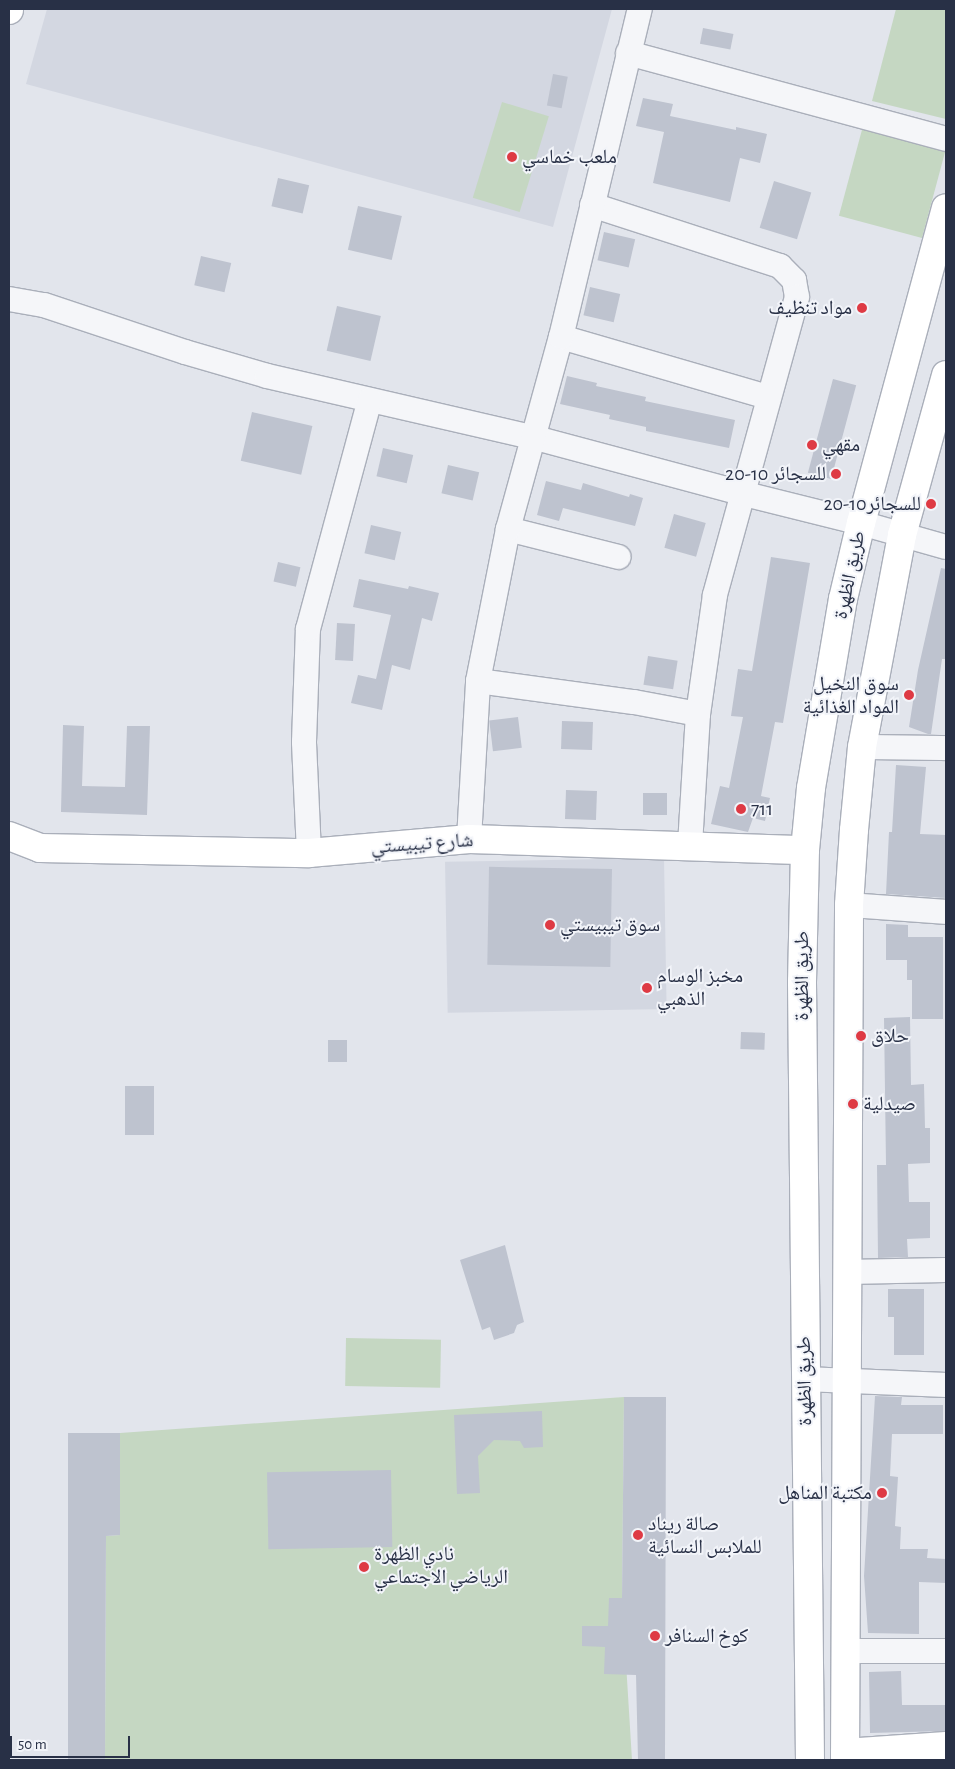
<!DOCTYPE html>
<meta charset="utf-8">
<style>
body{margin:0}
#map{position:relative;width:955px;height:1769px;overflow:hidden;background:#e2e5ec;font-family:"Alegreya Sans","Noto Naskh Arabic",sans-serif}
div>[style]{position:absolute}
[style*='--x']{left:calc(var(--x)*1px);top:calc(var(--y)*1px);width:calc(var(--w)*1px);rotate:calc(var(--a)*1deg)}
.built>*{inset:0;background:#d3d7e1;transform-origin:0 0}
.green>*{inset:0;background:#c5d7c2;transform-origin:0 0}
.building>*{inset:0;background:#bec3cf;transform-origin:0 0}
.roads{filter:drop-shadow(1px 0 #aaafba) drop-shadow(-1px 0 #aaafba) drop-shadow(0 1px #aaafba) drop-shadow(0 -1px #aaafba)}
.minor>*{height:24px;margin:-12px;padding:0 12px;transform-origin:12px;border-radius:12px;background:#f5f6f9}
.major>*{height:28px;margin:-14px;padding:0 14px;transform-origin:14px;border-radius:14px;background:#fff}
.dots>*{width:14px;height:14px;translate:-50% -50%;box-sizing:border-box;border:2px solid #f2f4f9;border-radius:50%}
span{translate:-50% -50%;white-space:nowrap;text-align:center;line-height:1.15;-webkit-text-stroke:4px #f2f4f9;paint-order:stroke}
.poi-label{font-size:20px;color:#283046}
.left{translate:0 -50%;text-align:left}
.right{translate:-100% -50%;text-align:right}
.street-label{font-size:20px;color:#283046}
.frame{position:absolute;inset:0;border:10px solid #283046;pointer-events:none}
.scale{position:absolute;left:10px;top:1736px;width:120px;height:22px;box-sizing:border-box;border:2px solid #283046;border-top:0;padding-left:6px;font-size:15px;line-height:18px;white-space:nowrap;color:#283046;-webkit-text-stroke:4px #f2f4f9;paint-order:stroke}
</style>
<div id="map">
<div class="built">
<i style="clip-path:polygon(47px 9px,612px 9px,553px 227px,26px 84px)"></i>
<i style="left:664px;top:858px;width:151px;height:219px;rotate:89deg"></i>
</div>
<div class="green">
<i style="clip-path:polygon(896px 9px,946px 9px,946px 119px,872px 101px)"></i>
<i style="left:502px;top:102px;width:49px;height:100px;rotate:17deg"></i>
<i style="left:863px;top:126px;width:86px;height:93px;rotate:15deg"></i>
<i style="left:346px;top:1338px;width:95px;height:48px;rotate:1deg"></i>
<i style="clip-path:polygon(624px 1397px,622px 1598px,632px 1760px,105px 1760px,106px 1536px,120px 1535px,120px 1433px)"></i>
</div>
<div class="building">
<i style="left:703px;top:28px;width:31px;height:16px;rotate:11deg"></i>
<i style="left:553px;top:74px;width:15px;height:32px;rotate:11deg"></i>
<i style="clip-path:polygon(643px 98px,673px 104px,670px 116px,736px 130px,736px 127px,767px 134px,760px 163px,740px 158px,730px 202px,653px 183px,664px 132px,636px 126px)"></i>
<i style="left:278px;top:178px;width:32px;height:29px;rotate:13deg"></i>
<i style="left:774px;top:181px;width:39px;height:49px;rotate:17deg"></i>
<i style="left:358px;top:206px;width:45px;height:45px;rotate:13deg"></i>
<i style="left:604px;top:232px;width:32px;height:29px;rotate:13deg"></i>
<i style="left:201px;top:256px;width:31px;height:30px;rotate:13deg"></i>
<i style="left:590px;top:287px;width:31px;height:29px;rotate:13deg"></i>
<i style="left:337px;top:306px;width:45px;height:46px;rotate:13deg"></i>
<i style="clip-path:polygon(567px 376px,597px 383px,596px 386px,646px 397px,645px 401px,735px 420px,729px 448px,646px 431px,646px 427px,609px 419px,610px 415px,560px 404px)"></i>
<i style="left:833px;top:379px;width:24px;height:97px;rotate:15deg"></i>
<i style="left:252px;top:412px;width:62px;height:50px;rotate:13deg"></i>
<i style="left:383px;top:448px;width:31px;height:29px;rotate:13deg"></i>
<i style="left:448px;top:465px;width:32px;height:29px;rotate:13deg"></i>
<i style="clip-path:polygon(546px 481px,581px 490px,583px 483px,629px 497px,630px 494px,643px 498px,635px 526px,563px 508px,559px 521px,537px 515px)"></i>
<i style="left:674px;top:514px;width:33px;height:35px;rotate:16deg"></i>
<i style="left:371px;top:525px;width:31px;height:29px;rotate:13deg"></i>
<i style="clip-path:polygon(771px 557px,810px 563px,783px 723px,775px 722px,761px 796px,770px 798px,765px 821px,753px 818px,748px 832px,711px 824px,720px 786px,729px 788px,743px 717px,731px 716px,738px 669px,752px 671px)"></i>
<i style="left:278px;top:562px;width:23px;height:20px;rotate:13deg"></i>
<i style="clip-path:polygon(941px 568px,946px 569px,946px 659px,942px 659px,931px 734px,928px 734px,909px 727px,918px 670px)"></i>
<i style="clip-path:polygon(359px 579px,408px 589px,409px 586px,439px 593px,432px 621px,422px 618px,410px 670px,392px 665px,382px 710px,351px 703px,358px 675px,376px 679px,391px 615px,353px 607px)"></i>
<i style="left:337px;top:623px;width:18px;height:37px;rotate:3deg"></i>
<i style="left:648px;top:656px;width:30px;height:29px;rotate:9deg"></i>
<i style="left:518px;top:717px;width:31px;height:29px;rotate:83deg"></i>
<i style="left:562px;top:721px;width:31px;height:28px;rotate:2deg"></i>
<i style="clip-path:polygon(63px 725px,84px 726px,82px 786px,125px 787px,127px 726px,150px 726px,147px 815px,61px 812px)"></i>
<i style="clip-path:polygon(896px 765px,926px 767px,920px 834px,946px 835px,946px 898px,886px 894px,889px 832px,892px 832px)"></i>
<i style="left:566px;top:790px;width:31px;height:29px;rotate:2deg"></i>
<i style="left:643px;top:793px;width:24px;height:22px"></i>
<i style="left:612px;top:869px;width:98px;height:123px;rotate:91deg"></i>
<i style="clip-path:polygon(886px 924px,908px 925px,908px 937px,943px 937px,943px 1019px,912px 1019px,912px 980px,907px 980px,907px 960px,886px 960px)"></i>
<i style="clip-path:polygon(910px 1017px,911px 1085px,924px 1084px,925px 1128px,930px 1128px,930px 1163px,908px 1164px,909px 1202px,930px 1202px,930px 1238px,907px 1239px,908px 1257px,878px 1258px,877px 1165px,886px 1165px,884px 1018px)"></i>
<i style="left:741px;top:1032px;width:24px;height:17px;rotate:2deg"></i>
<i style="left:328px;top:1040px;width:19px;height:22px"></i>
<i style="left:154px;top:1086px;width:49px;height:29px;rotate:90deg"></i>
<i style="clip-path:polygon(505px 1245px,524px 1322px,517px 1325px,514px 1333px,494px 1340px,490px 1327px,482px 1330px,460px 1260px)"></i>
<i style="clip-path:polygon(888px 1289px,924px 1289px,924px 1355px,894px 1355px,894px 1317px,888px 1317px)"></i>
<i style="clip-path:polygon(875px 1396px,902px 1397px,901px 1405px,943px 1405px,943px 1434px,892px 1434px,890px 1476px,898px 1477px,895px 1526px,901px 1527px,900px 1549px,928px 1549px,927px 1558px,946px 1559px,946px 1583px,919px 1582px,919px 1634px,868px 1633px,864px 1576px)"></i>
<i style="clip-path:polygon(624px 1397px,666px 1397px,665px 1760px,638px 1760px,636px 1675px,604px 1674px,605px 1647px,582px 1646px,582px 1626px,608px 1626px,609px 1598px,622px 1598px)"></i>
<i style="clip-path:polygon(542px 1411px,543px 1447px,524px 1448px,520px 1441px,494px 1440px,478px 1456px,480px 1493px,457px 1494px,454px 1415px)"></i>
<i style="clip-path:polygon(68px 1433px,120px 1433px,120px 1535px,106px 1536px,105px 1760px,68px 1760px)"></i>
<i style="left:391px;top:1470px;width:77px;height:124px;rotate:89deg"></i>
<i style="clip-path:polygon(901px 1671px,902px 1705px,946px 1705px,946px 1731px,870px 1733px,869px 1672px)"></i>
</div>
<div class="roads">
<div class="minor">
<i style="--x:628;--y:53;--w:329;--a:15.1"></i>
<i style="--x:592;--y:205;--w:198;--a:18"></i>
<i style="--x:780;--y:266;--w:20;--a:45"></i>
<i style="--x:794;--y:280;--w:17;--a:80"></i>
<i style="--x:797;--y:297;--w:309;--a:105.4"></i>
<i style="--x:715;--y:595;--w:120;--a:98.1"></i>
<i style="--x:698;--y:714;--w:131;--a:93.5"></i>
<i style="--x:9;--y:299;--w:36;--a:10"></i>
<i style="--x:44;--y:305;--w:149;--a:18.4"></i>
<i style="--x:185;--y:352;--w:85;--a:16.3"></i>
<i style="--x:267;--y:376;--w:272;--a:13"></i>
<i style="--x:532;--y:437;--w:216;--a:15"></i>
<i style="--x:741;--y:493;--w:124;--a:14"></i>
<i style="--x:861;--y:523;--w:88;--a:15.8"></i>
<i style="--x:561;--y:337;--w:216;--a:16.2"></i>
<i style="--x:508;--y:529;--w:114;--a:14.2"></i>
<i style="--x:478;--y:681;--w:157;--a:7.7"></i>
<i style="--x:634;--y:702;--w:65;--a:10.6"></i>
<i style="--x:862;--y:747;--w:84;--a:0.7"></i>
<i style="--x:469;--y:839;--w:158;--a:-86.7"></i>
<i style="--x:478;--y:681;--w:155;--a:-78.8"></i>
<i style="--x:508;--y:529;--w:199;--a:-74.6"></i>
<i style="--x:561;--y:337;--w:337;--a:-76.5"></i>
<i style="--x:309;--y:853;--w:111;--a:-92.6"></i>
<i style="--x:304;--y:742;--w:113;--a:-88"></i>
<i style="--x:308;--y:629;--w:237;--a:-74.9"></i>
<i style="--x:849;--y:905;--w:97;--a:4.1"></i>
<i style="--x:846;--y:1272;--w:100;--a:-1.1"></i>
<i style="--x:805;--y:1379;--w:141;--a:2.4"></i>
<i style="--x:847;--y:1651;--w:99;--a:0"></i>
</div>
<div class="major">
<i style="--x:9;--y:10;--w:1;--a:-90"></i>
<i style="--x:9;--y:836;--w:33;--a:21"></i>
<i style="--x:40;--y:848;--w:269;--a:1.1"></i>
<i style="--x:309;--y:853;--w:161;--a:-5"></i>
<i style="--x:469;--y:839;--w:336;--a:1.9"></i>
<i style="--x:845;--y:1753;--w:101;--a:-4"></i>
<i style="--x:810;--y:1760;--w:778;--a:-90.59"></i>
<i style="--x:802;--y:982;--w:132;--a:-88.7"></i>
<i style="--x:805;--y:850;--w:62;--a:-84.5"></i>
<i style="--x:811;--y:788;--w:192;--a:-80.4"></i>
<i style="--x:843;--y:599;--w:78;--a:-76.7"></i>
<i style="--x:861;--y:523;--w:326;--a:-74.9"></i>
<i style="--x:845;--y:1760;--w:855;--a:-89.73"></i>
<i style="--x:849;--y:905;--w:75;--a:-86.2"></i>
<i style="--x:854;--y:830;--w:83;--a:-84.5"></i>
<i style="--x:862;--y:747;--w:216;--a:-79.3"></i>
<i style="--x:902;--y:535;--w:166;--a:-74.6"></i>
</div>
</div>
<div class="dots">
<i style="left:512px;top:157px;background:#de3a44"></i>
<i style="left:862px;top:308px;background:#de3a44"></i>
<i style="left:812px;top:445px;background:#de3a44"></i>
<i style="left:836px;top:474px;background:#de3a44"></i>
<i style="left:931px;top:504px;background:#de3a44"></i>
<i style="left:909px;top:695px;background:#de3a44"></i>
<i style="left:741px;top:809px;background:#de3a44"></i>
<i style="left:550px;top:925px;background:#de3a44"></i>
<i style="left:647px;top:988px;background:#de3a44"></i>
<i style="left:861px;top:1036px;background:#de3a44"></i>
<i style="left:853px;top:1104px;background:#de3a44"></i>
<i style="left:882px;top:1493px;background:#de3a44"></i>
<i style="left:638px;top:1535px;background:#de3a44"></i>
<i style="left:364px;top:1567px;background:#de3a44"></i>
<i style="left:655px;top:1636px;background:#de3a44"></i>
</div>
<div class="poi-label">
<span class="left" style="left:522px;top:157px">ملعب خماسي</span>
<span class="right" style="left:852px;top:308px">مواد تنظيف</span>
<span class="left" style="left:822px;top:445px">مقهي</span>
<span class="right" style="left:826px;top:474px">20-10 للسجائر</span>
<span class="right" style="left:921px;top:504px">20-10للسجائر</span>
<span class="right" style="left:899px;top:696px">سوق النخيل<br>المواد الغذائية</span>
<span class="left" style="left:751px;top:809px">711</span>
<span class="left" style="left:560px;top:925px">سوق تيبيستي</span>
<span class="left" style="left:657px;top:988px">مخبز الوسام<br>الذهبي</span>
<span class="left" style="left:871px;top:1036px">حلاق</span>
<span class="left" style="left:863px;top:1104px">صيدلية</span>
<span class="right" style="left:872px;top:1493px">مكتبة المناهل</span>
<span class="left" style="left:648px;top:1536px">صالة ريناد<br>للملابس النسائية</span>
<span class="left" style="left:374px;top:1566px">نادي الظهرة<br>الرياضي الاجتماعي</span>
<span class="left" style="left:665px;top:1636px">كوخ السنافر</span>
</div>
<div class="street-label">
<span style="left:850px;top:575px;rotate:-78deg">طريق الظهرة</span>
<span style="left:422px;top:844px;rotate:-4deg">شارع تيبيستي</span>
<span style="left:802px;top:976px;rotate:-90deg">طريق الظهرة</span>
<span style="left:805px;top:1381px;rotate:-91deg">طريق الظهرة</span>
</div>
<div class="frame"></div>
<div class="scale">50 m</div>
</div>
